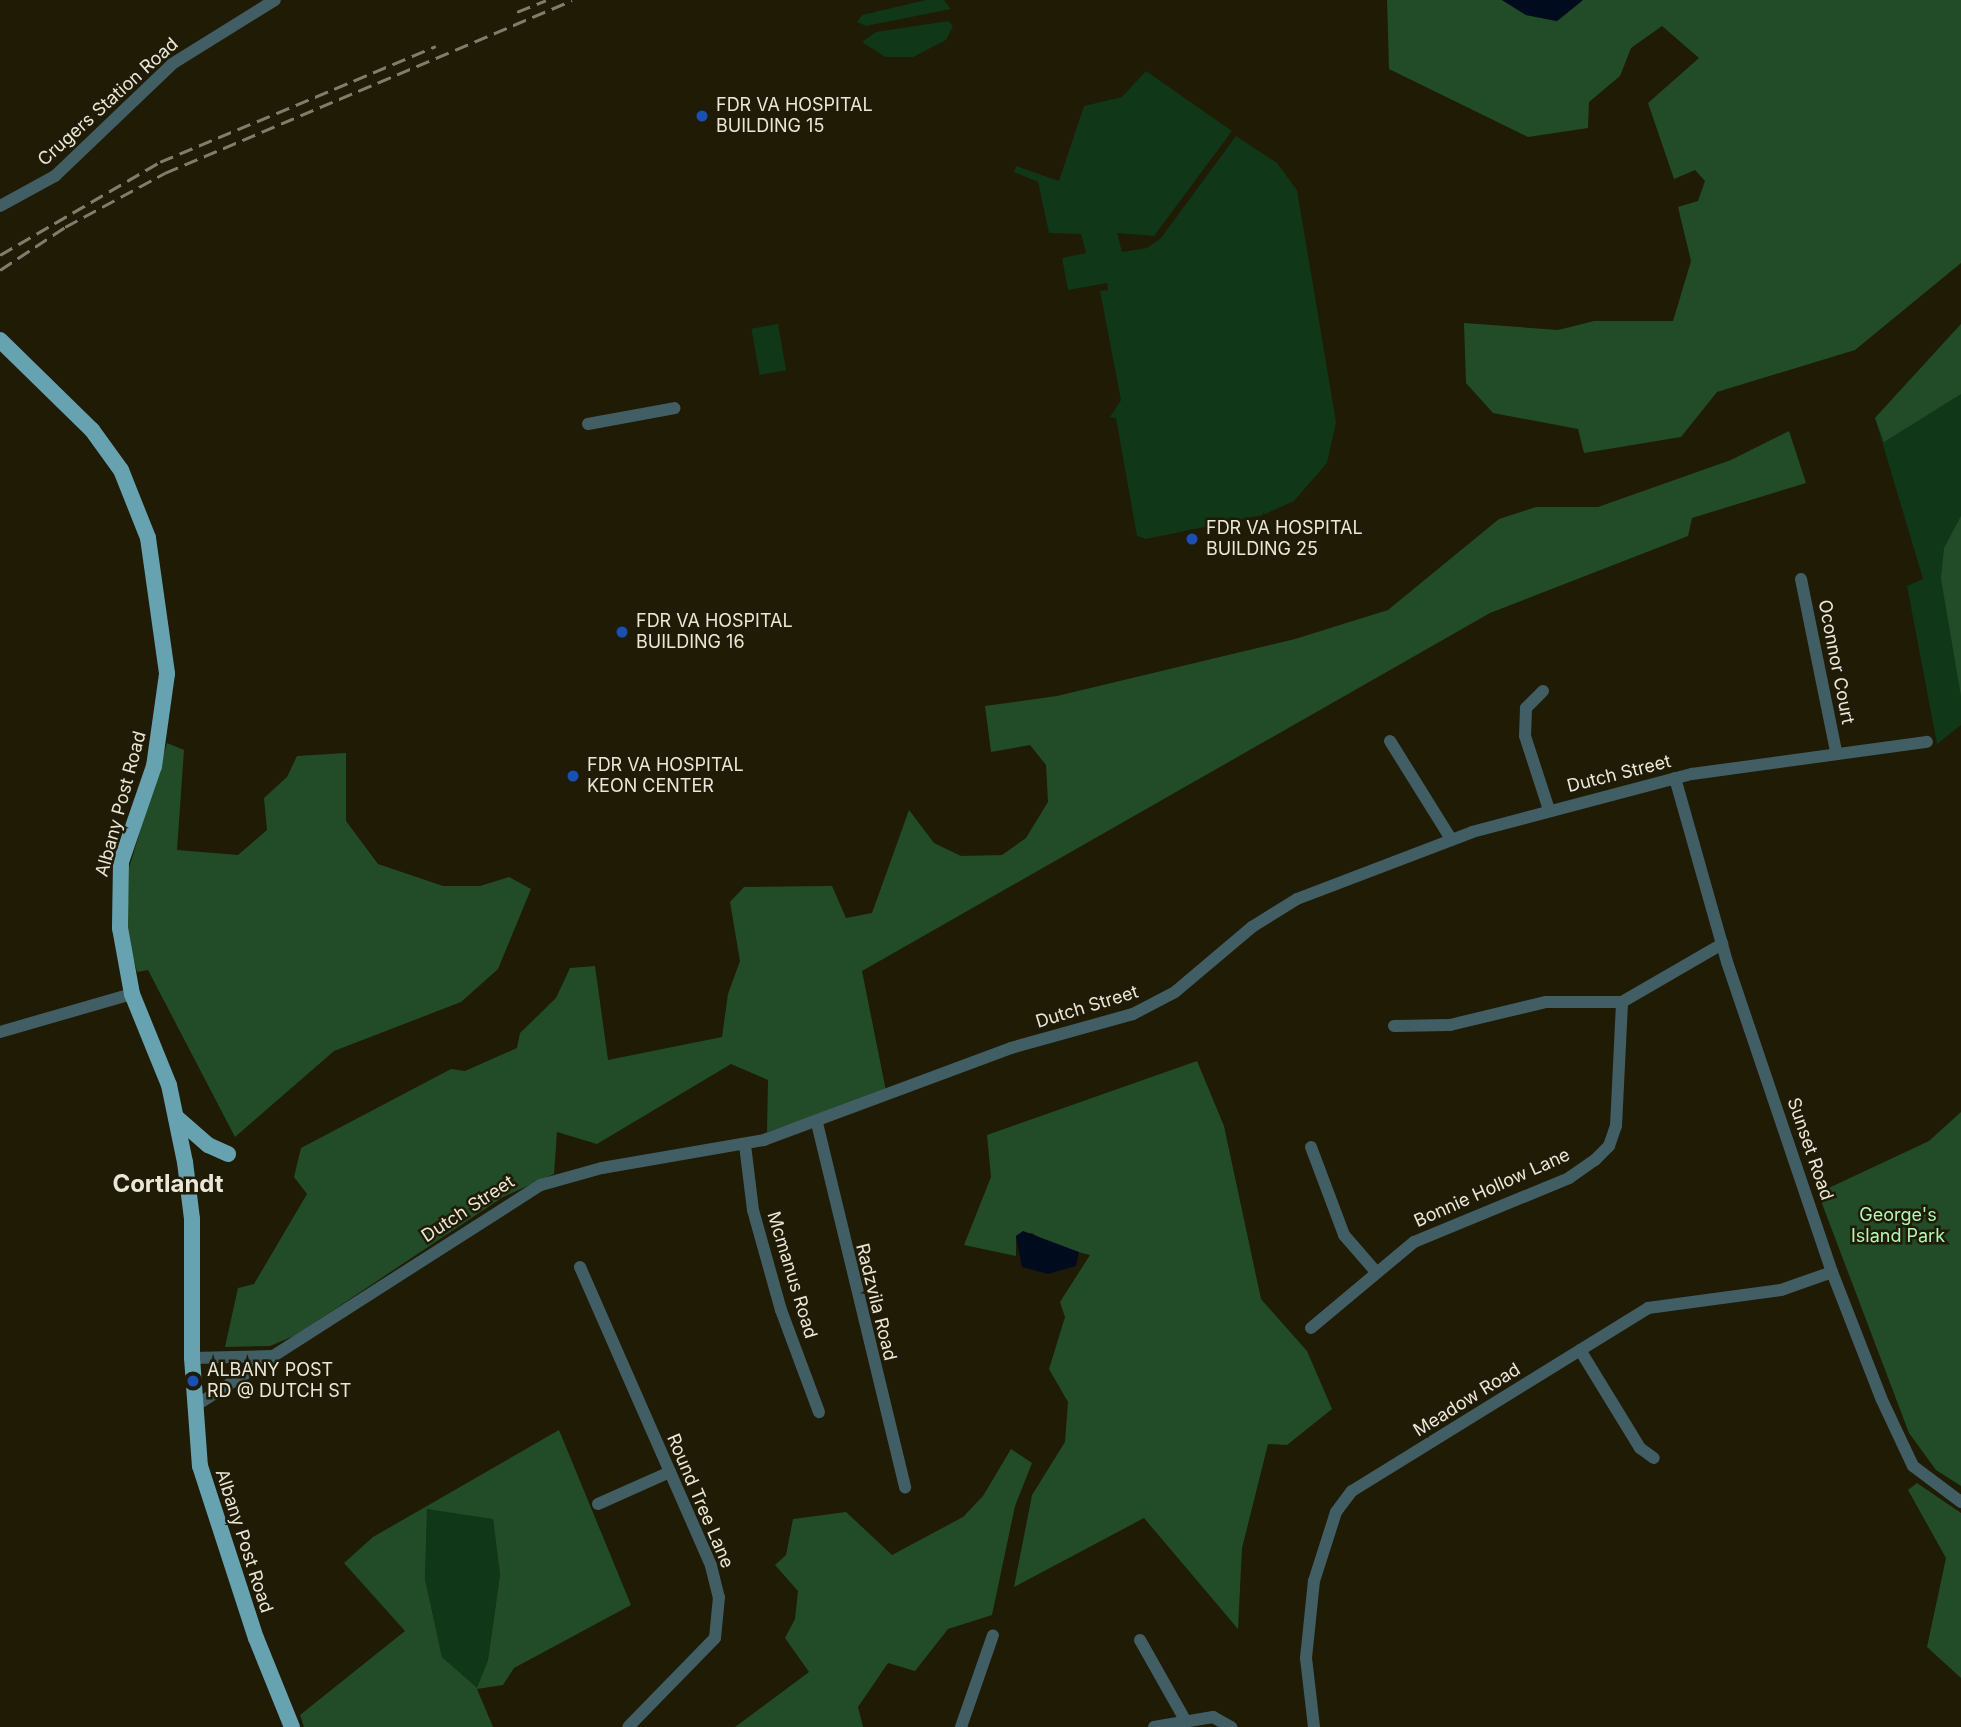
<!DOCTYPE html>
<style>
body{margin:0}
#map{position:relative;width:1961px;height:1727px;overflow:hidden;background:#1f1b05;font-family:Inter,sans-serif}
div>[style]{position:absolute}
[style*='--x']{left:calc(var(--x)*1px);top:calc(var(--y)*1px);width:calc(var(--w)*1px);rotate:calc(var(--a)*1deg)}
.green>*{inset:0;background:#103717;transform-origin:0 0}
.forest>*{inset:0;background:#224c28}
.water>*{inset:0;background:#000c1e}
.minor>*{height:12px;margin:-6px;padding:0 6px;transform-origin:6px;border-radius:6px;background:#425e65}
.major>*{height:16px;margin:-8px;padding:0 8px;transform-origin:8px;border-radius:8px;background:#67a2b0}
.rail>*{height:2.5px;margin-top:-1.25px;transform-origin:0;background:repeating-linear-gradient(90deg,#807d6b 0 14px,transparent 0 21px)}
.dots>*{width:19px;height:19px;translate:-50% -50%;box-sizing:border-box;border:4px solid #1f1b05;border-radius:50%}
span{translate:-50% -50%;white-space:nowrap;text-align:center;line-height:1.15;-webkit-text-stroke:5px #1f1b05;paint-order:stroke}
.street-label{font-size:18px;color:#eae7da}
.poi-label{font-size:18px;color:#eae7da}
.left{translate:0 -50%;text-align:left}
.park-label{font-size:18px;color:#b3f6b8}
.district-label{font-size:24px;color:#eae7da;font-weight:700}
</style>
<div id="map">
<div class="green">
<i style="clip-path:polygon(926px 0,944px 0,951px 9px,866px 26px,857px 22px,862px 15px)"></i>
<i style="clip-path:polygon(948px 21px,953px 26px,946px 40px,913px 57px,885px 57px,862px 42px,876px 32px)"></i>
<i style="clip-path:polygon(1146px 71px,1232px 131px,1154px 236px,1117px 233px,1122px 252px,1147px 248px,1161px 238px,1236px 136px,1277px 163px,1297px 190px,1336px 422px,1327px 463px,1294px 501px,1263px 515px,1146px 539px,1137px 536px,1116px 418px,1110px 417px,1121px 400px,1100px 291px,1108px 290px,1107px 283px,1068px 290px,1062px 258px,1086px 253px,1081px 234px,1049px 233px,1038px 182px,1014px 172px,1016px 166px,1059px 181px,1084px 106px,1122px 97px)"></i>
<i style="left:778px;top:324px;width:47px;height:27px;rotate:80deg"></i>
<i style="clip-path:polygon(1961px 324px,1961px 725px,1937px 744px,1907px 586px,1923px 579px,1875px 418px)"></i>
<i style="clip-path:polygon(427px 1508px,493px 1518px,500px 1575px,488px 1660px,477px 1689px,442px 1657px,425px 1579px)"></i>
</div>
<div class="forest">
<i style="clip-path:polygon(1387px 0,1502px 0,1526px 15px,1557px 21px,1583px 0,1961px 0,1961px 263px,1855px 350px,1717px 392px,1681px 437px,1584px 453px,1578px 429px,1493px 413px,1466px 383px,1464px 323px,1558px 330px,1594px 321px,1673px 321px,1691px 261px,1678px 207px,1698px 201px,1705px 181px,1695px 170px,1674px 179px,1648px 103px,1699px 58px,1662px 26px,1631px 48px,1620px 76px,1589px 102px,1588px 128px,1528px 137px,1389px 69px)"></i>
<i style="clip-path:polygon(1961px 324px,1961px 394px,1884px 442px,1875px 418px)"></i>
<i style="clip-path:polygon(1789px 431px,1806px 483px,1692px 518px,1688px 536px,1490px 613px,862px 971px,886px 1091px,767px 1132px,768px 1080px,731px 1064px,597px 1144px,557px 1132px,554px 1174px,503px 1197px,296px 1335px,270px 1346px,225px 1347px,238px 1288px,254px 1284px,307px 1194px,294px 1177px,301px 1148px,451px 1069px,465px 1071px,517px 1048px,520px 1033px,556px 998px,570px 968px,595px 966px,608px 1060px,722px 1037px,728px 994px,740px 961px,730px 902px,744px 887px,832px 886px,846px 918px,872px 913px,909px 810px,934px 843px,961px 856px,1002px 855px,1026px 838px,1048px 802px,1046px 765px,1030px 745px,991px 752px,985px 706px,1057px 696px,1295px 639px,1388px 610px,1499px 519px,1536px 507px,1598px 507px,1731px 460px)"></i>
<i style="clip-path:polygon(1961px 516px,1961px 696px,1941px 579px,1944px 548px)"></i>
<i style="clip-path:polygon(167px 743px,184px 750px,177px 850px,238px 855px,267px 830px,264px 798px,287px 777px,297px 756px,346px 753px,346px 821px,378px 864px,443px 886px,480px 886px,509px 877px,531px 889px,498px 969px,461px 1002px,334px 1051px,235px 1137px,148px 970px,137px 972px,127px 933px,129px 868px)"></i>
<i style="clip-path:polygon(1197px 1061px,1224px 1126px,1261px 1299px,1307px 1351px,1332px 1409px,1287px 1445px,1268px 1444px,1242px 1548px,1238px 1629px,1144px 1518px,1014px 1587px,1032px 1495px,1065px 1442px,1068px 1402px,1049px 1369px,1065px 1317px,1060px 1302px,1090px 1255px,1050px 1245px,1032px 1233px,1016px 1236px,1016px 1256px,964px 1245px,991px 1177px,987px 1135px)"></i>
<i style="clip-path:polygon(1961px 1112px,1961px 1486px,1936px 1470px,1909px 1433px,1818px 1193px,1929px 1141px)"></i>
<i style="clip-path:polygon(evenodd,559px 1430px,631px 1605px,514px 1668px,503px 1685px,477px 1689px,493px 1727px,304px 1727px,300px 1715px,405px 1631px,344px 1563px,373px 1537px,559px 1430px,427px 1509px,493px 1519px,500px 1575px,488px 1660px,477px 1688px,442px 1657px,425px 1579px,427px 1509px)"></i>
<i style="clip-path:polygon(1011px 1449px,1032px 1463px,1015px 1506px,992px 1615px,948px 1629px,915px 1671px,888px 1663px,858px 1707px,863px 1727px,735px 1727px,809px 1672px,785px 1638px,795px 1619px,798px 1591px,775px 1565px,786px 1555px,793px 1519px,846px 1512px,892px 1555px,963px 1517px,983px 1496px)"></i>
<i style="clip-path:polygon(1917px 1483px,1961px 1513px,1961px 1678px,1927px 1647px,1946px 1558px,1908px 1490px)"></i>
</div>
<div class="water">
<i style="clip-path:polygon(1502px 0,1583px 0,1557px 21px,1526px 15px)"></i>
<i style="clip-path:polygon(1023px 1231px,1079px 1252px,1076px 1266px,1048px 1274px,1022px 1267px,1016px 1236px)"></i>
</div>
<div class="minor">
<i style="--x:0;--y:206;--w:63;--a:-28.6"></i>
<i style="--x:55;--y:176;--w:162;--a:-43.7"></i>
<i style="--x:172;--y:64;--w:121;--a:-31.9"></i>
<i style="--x:588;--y:424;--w:88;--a:-10.4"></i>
<i style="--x:1801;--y:579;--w:176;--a:78.5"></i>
<i style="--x:1543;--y:691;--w:24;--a:135"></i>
<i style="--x:1526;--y:708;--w:28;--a:92"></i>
<i style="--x:1525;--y:736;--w:78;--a:72"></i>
<i style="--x:1390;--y:741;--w:115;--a:58.1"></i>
<i style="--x:1675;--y:778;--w:191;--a:74.2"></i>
<i style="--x:1727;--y:962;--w:327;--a:71.3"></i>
<i style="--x:1832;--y:1272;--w:135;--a:68.7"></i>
<i style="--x:1881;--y:1398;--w:75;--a:64.8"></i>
<i style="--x:1913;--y:1466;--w:60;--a:36.9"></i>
<i style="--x:1394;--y:1026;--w:56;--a:-1"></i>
<i style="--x:1450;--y:1025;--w:99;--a:-13.5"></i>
<i style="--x:1546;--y:1002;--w:76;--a:0"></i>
<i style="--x:1622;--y:1002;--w:116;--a:-30.1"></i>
<i style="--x:0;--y:1032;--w:137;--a:-16.1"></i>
<i style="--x:817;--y:1123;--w:375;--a:76.4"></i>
<i style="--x:745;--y:1145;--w:65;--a:83"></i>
<i style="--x:753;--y:1210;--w:104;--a:74.4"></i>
<i style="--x:781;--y:1310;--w:109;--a:69.6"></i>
<i style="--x:1311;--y:1147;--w:94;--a:69.4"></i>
<i style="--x:1344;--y:1235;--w:49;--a:49.1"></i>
<i style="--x:580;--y:1267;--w:326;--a:66.3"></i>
<i style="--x:711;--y:1566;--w:32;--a:76"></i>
<i style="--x:719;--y:1597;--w:41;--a:95.6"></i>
<i style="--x:715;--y:1638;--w:124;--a:134.3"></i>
<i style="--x:1311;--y:1328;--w:134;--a:-39.9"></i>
<i style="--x:1414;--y:1242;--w:168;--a:-22.4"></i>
<i style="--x:1569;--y:1178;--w:32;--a:-35"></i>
<i style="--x:1595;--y:1160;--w:20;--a:-45"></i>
<i style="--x:1609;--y:1146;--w:21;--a:-71"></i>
<i style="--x:1616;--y:1126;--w:124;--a:-87.2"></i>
<i style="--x:1580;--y:1350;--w:115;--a:58.5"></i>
<i style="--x:1640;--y:1448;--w:17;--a:36"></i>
<i style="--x:192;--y:1358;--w:80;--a:-1.4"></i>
<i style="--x:195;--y:1406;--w:411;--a:-32.6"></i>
<i style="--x:541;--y:1185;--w:63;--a:-15.6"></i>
<i style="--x:602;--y:1168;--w:164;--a:-9.8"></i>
<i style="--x:764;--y:1140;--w:264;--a:-20.4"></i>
<i style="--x:1011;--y:1048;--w:127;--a:-15.6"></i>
<i style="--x:1133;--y:1014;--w:47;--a:-27.6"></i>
<i style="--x:1175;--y:992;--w:101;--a:-40.2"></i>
<i style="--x:1252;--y:927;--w:53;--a:-31.9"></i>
<i style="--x:1297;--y:899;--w:187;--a:-20.9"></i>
<i style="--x:1472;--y:832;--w:228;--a:-14.8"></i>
<i style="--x:1692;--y:774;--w:237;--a:-7.8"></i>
<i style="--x:598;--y:1504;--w:79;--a:-24"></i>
<i style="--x:1140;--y:1640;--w:90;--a:60.6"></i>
<i style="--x:961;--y:1727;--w:97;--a:-70.8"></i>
<i style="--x:1154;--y:1727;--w:60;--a:-9.6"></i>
<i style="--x:1213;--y:1717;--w:21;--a:29"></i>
<i style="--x:1314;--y:1727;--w:69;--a:-96.6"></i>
<i style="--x:1306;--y:1658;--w:77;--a:-84.1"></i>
<i style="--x:1314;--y:1581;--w:72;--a:-72.3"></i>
<i style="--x:1336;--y:1512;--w:26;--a:-53"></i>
<i style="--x:1352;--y:1491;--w:348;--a:-31.7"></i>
<i style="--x:1648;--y:1308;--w:134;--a:-7.7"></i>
<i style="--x:1781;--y:1290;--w:54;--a:-19.4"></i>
</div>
<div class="major">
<i style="--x:0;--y:340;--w:129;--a:44.4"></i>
<i style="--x:92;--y:430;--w:49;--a:54.1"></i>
<i style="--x:121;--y:470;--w:73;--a:68.3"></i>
<i style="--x:148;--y:538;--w:137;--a:82"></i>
<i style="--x:167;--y:674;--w:93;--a:98"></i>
<i style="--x:154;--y:766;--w:102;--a:109"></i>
<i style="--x:121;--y:862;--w:66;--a:90.9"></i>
<i style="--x:120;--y:928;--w:67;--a:79.7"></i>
<i style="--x:132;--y:994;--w:98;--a:67.9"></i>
<i style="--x:169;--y:1085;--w:79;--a:78.3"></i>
<i style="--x:185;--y:1162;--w:57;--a:83"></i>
<i style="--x:192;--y:1219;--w:139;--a:90"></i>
<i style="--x:192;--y:1358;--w:108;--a:85.8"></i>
<i style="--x:200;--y:1466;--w:181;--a:72"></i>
<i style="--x:256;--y:1638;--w:96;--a:68"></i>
<i style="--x:176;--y:1117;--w:43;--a:41.2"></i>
<i style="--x:208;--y:1145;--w:22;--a:24"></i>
</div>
<div class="rail">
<i style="--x:517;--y:12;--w:31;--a:-22"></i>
<i style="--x:0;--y:255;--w:185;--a:-30.2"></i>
<i style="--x:160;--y:162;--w:299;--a:-22.8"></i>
<i style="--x:0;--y:270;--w:78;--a:-33.5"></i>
<i style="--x:65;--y:227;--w:114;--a:-28.4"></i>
<i style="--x:165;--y:173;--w:442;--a:-23"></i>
</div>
<div class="dots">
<i style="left:702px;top:116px;background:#1a4fb4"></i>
<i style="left:1192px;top:539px;background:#1a4fb4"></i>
<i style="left:622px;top:632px;background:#1a4fb4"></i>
<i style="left:573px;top:776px;background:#1a4fb4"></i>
<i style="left:193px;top:1381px;background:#1a4fb4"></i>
</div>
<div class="street-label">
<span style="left:108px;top:102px;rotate:-42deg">Crugers Station Road</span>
<span style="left:1836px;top:662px;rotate:79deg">Oconnor Court</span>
<span style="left:1619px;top:774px;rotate:-14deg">Dutch Street</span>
<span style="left:121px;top:804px;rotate:-75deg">Albany Post Road</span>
<span style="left:1087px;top:1007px;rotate:-17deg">Dutch Street</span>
<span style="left:1810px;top:1149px;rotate:71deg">Sunset Road</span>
<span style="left:1492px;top:1188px;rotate:-24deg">Bonnie Hollow Lane</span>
<span style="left:468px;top:1209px;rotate:-33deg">Dutch Street</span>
<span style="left:792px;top:1275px;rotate:73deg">Mcmanus Road</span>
<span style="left:876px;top:1302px;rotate:76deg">Radzvila Road</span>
<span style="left:1467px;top:1400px;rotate:-32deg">Meadow Road</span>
<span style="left:700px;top:1501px;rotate:67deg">Round Tree Lane</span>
<span style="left:244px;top:1541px;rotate:72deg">Albany Post Road</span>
</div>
<div class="poi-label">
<span class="left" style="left:716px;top:116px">FDR VA HOSPITAL<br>BUILDING 15</span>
<span class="left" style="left:1206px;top:539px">FDR VA HOSPITAL<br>BUILDING 25</span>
<span class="left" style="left:636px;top:632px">FDR VA HOSPITAL<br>BUILDING 16</span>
<span class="left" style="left:587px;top:776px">FDR VA HOSPITAL<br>KEON CENTER</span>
<span class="left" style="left:207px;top:1381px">ALBANY POST<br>RD @ DUTCH ST</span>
</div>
<div class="park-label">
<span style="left:1898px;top:1226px">George's<br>Island Park</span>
</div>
<div class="district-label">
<span style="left:168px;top:1184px">Cortlandt</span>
</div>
</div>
